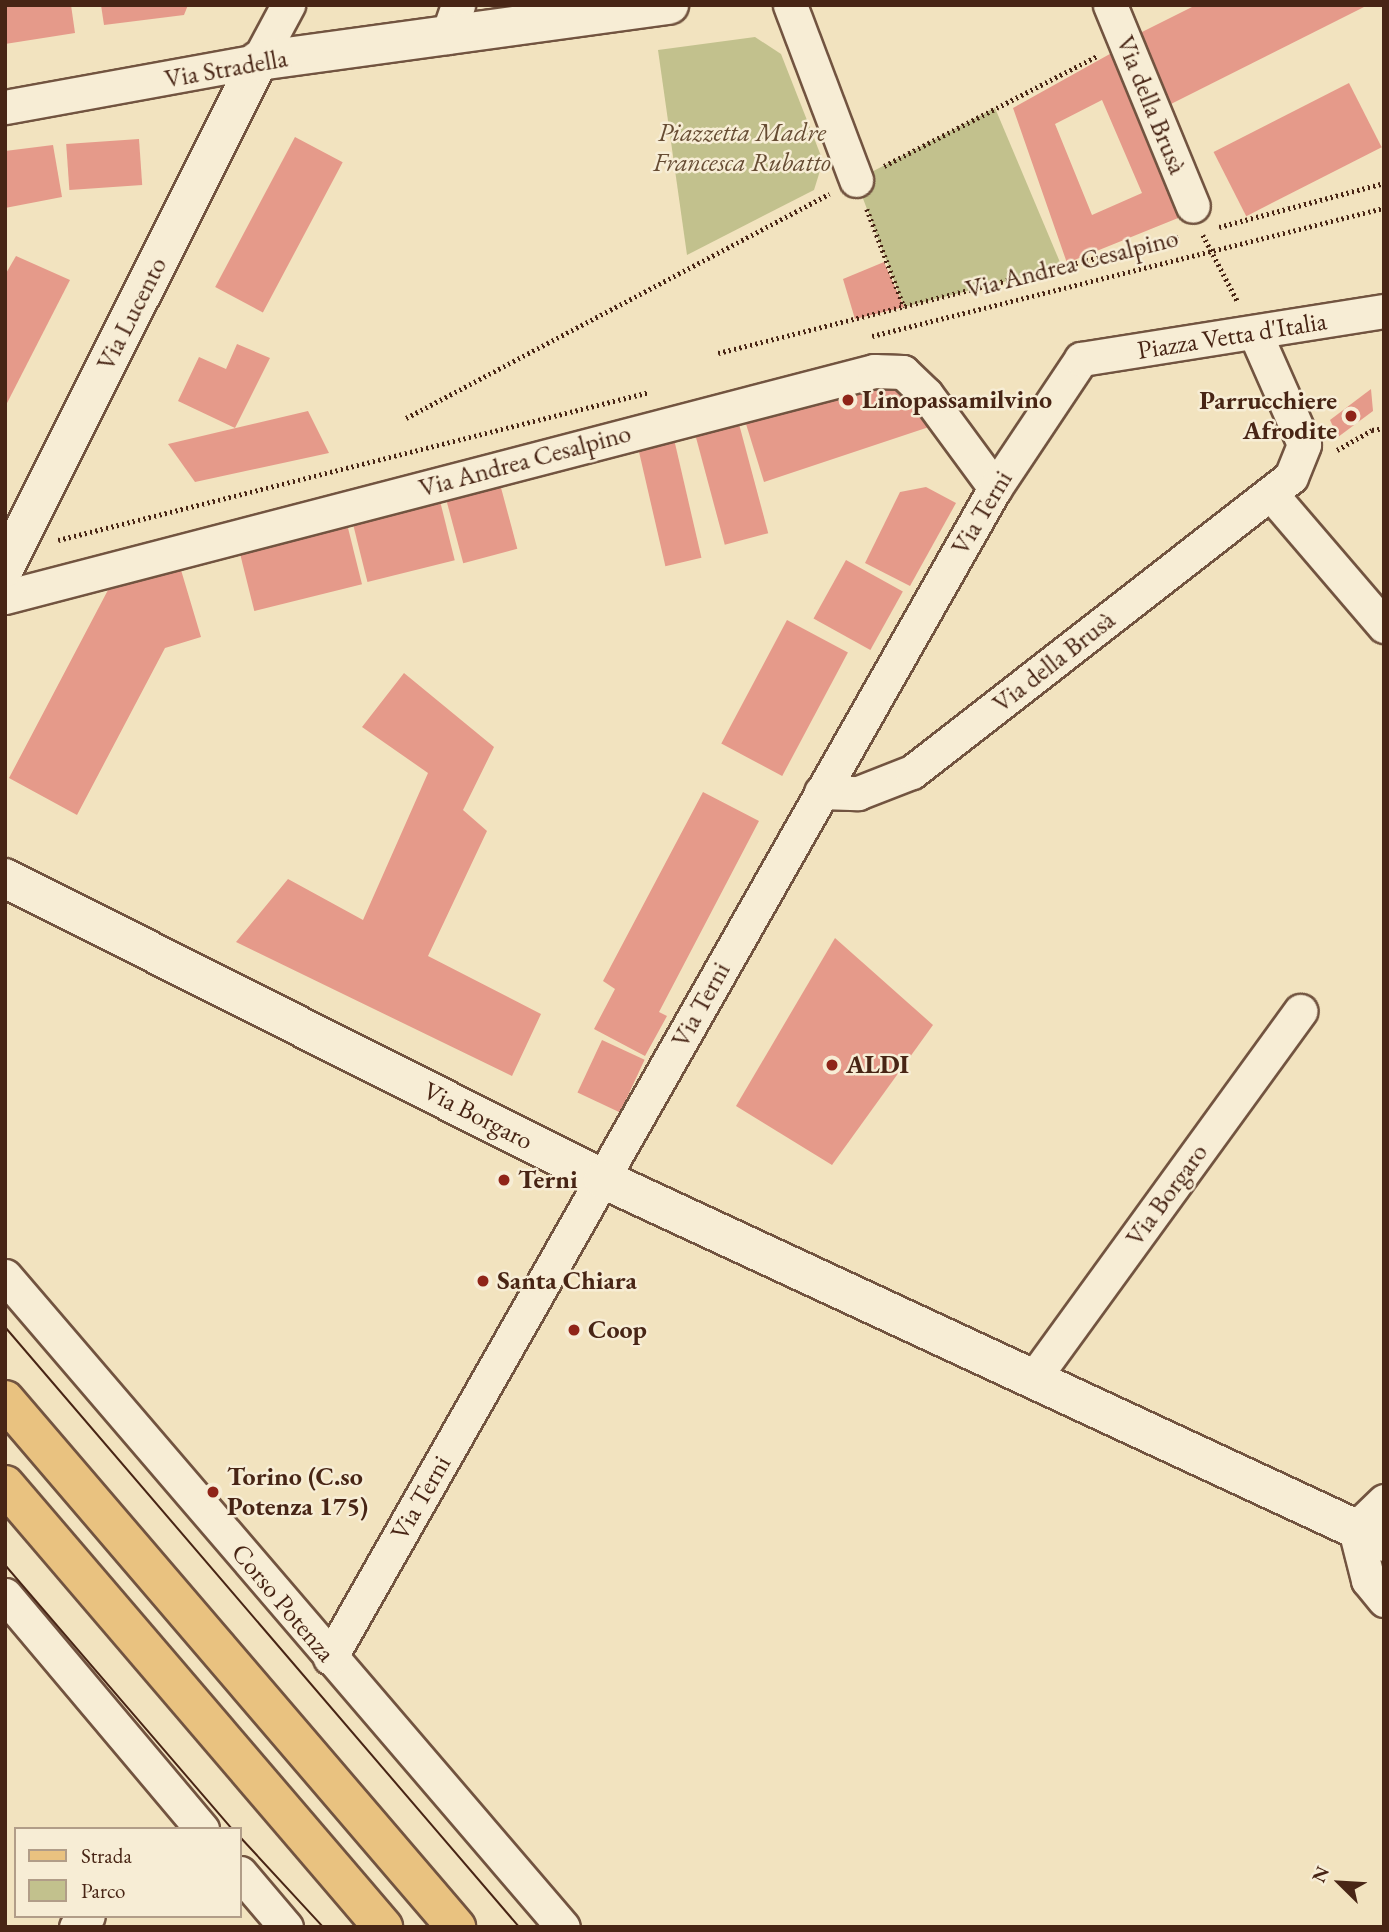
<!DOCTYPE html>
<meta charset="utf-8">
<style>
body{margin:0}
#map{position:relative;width:1389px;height:1932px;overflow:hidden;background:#f2e3bf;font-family:"EB Garamond",serif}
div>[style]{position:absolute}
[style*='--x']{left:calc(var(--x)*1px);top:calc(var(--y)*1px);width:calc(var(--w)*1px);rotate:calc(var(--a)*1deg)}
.green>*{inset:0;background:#c2c18d}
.building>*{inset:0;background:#e59a8a;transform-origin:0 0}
.path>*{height:4.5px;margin-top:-2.25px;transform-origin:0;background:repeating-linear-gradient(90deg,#482515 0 2px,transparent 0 5.5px)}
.roads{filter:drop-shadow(2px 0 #725440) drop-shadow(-2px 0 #725440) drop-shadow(0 2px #725440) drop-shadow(0 -2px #725440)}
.street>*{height:33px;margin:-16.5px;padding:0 16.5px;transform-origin:16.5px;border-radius:16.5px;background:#f7edd5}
.secondary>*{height:38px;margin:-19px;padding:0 19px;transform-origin:19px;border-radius:19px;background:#f7edd5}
.primary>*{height:38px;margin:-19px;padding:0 19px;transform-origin:19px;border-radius:19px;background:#e9c280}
.tram>*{height:2px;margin:-1px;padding:0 1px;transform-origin:1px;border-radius:1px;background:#482515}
.dots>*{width:19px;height:19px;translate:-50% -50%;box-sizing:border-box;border:4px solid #f7edd5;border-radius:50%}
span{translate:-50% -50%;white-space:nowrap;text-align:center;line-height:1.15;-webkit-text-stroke:5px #f7edd5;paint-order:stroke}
.street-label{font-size:26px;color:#482515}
.park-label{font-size:26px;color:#664c33;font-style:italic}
.poi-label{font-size:26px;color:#482515;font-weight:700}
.left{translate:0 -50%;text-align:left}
.right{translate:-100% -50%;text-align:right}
.frame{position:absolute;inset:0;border:7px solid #482515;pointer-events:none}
.legend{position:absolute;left:14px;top:1827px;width:228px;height:91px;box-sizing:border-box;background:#f7edd5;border:2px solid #b19d88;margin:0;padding:9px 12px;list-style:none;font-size:21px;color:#482515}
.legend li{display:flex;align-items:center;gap:14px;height:35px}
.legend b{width:35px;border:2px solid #b19d88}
.north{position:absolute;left:1305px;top:1848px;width:70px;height:70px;-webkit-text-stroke:5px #f7edd5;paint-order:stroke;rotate:294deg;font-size:19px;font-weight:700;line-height:28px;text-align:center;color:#482515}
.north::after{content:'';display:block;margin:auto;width:24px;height:32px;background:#482515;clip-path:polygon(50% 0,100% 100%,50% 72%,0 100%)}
</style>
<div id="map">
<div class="green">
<i style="clip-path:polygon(755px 37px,781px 54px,823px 161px,814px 190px,687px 255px,658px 50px)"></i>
<i style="clip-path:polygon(995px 108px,1062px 267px,904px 307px,856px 180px)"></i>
</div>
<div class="building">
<i style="clip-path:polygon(5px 5px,71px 5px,75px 33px,5px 44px)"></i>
<i style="clip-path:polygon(101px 5px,188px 5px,184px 15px,104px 25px)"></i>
<i style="clip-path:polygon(1196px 5px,1368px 5px,1163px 108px,1134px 36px)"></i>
<i style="clip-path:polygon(evenodd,1117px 50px,1188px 214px,1067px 263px,1013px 108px,1117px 50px,1102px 100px,1142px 193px,1092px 215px,1055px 124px,1102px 100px)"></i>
<i style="left:1349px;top:83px;width:72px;height:152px;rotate:63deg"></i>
<i style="left:295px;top:137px;width:54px;height:170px;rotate:28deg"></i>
<i style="left:139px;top:139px;width:46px;height:73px;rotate:86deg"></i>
<i style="clip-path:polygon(53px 145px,62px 197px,5px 208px,5px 151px)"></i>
<i style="clip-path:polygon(16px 256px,70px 280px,5px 407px,5px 275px)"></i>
<i style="clip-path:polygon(884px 262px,904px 307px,855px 319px,843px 279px)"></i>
<i style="clip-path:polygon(237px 344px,270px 358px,235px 428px,178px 401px,199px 357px,226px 369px)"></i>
<i style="clip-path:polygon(900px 382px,935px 425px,764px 482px,746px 424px)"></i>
<i style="clip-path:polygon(1371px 389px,1373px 411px,1338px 437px,1330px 420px)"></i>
<i style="clip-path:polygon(308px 411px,329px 453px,195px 482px,168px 444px)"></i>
<i style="left:739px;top:424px;width:113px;height:45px;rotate:75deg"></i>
<i style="left:674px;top:439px;width:122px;height:37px;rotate:77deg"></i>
<i style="left:500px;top:484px;width:67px;height:56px;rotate:75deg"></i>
<i style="clip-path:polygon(926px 487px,956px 503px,910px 586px,865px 563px,900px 492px)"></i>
<i style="left:440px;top:501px;width:61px;height:90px;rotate:76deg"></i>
<i style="left:347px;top:524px;width:62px;height:111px;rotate:76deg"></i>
<i style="left:846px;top:560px;width:65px;height:67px;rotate:29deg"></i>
<i style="clip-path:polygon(181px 570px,201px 637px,165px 648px,77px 815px,9px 778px,108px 590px)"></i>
<i style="left:787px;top:620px;width:69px;height:140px;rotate:28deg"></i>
<i style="clip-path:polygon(404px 673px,494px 747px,463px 810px,487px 831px,428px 956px,541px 1014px,512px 1076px,236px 942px,288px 879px,363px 920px,428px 773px,362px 727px)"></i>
<i style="clip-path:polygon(703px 792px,759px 821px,659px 1012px,667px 1016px,645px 1056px,594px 1029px,615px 989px,603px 981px)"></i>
<i style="clip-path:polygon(835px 938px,933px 1025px,832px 1165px,736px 1106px)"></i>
<i style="left:602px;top:1040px;width:47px;height:58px;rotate:25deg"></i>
</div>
<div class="path">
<i style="--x:884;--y:166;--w:240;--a:-27.3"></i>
<i style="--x:867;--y:209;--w:105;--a:69.3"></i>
<i style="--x:1219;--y:227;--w:171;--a:-14.9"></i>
<i style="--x:1203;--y:235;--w:76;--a:62.4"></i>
<i style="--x:872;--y:336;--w:528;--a:-14.04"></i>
<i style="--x:718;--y:353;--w:476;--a:-14.1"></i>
<i style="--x:406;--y:418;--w:479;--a:-27.9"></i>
<i style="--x:1337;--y:450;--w:40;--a:-29.7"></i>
<i style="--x:1372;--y:430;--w:12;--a:-9"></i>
<i style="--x:58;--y:540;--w:610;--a:-14.04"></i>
</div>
<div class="roads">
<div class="street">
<i style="--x:790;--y:5;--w:187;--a:69.3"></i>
<i style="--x:1110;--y:5;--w:217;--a:67.6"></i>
<i style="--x:447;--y:37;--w:34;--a:-71"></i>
<i style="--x:5;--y:107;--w:257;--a:-10.3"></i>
<i style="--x:258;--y:61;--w:64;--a:-61.8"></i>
<i style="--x:1271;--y:494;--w:174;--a:49.4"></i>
<i style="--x:5;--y:597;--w:898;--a:-14.58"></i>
<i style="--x:874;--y:371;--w:29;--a:2"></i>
<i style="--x:903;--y:372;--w:32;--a:44"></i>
<i style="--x:926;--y:394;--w:117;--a:53.7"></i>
<i style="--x:821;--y:792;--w:37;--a:2"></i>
<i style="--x:858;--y:793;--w:58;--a:-21.3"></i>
<i style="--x:912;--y:772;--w:480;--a:-37.9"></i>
<i style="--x:1291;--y:477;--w:35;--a:-68"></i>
<i style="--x:1304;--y:444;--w:121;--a:-113.8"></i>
<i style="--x:5;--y:1276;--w:857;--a:49.4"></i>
<i style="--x:1033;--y:1379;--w:455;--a:-54"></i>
<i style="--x:1384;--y:1501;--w:40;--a:136"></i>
<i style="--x:1355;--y:1529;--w:53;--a:75.7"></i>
<i style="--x:1368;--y:1580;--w:26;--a:51"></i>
<i style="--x:5;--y:1595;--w:306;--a:49.9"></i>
<i style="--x:330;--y:1658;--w:1346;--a:-60.39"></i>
<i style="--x:995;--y:488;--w:155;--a:-56.3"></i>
<i style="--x:1081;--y:359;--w:307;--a:-9"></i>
<i style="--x:240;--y:1873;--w:71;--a:49.6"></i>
<i style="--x:76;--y:1927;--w:16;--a:-43"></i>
</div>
<div class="secondary">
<i style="--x:5;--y:567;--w:566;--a:-63.43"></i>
<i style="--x:258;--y:61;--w:415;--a:-7.8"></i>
<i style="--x:5;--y:878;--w:669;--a:26.72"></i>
<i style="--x:603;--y:1179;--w:861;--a:24.93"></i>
</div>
<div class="primary">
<i style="--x:5;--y:1400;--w:694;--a:49.44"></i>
<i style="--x:5;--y:1485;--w:582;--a:49.46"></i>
</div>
</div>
<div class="tram">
<i style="--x:5;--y:1327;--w:790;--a:49.41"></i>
<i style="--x:5;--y:1565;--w:348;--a:49.3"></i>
<i style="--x:240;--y:1837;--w:122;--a:47.3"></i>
</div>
<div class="dots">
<i style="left:848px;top:400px;background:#8f2418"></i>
<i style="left:1351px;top:416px;background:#8f2418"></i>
<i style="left:832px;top:1065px;background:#8f2418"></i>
<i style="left:504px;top:1180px;background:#8f2418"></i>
<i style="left:483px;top:1281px;background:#8f2418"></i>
<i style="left:574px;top:1330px;background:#8f2418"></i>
<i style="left:213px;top:1492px;background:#8f2418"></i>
</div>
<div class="street-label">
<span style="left:226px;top:69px;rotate:-10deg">Via Stradella</span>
<span style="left:1151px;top:105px;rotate:68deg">Via della Brusà</span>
<span style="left:1072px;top:264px;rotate:-14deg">Via Andrea Cesalpino</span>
<span style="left:132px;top:314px;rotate:-63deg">Via Lucento</span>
<span style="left:1232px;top:336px;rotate:-9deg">Piazza Vetta d'Italia</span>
<span style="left:525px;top:461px;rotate:-15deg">Via Andrea Cesalpino</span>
<span style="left:982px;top:513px;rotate:-59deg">Via Terni</span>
<span style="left:1054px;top:662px;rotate:-38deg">Via della Brusà</span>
<span style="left:701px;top:1005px;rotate:-61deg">Via Terni</span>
<span style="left:478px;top:1116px;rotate:27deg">Via Borgaro</span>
<span style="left:1167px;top:1195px;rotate:-54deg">Via Borgaro</span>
<span style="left:421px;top:1498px;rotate:-60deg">Via Terni</span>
<span style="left:283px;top:1603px;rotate:50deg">Corso Potenza</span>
</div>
<div class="park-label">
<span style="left:742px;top:148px">Piazzetta Madre<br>Francesca Rubatto</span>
</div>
<div class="poi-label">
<span class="left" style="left:862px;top:400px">Linopassamilvino</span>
<span class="right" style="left:1337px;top:416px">Parrucchiere<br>Afrodite</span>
<span class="left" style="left:846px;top:1065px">ALDI</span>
<span class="left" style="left:518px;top:1180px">Terni</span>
<span class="left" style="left:497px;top:1281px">Santa Chiara</span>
<span class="left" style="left:588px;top:1330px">Coop</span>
<span class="left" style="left:227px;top:1492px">Torino (C.so<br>Potenza 175)</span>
</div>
<div class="frame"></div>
<ul class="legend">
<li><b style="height:9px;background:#e9c280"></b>Strada</li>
<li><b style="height:19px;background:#c2c18d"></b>Parco</li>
</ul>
<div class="north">N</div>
</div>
